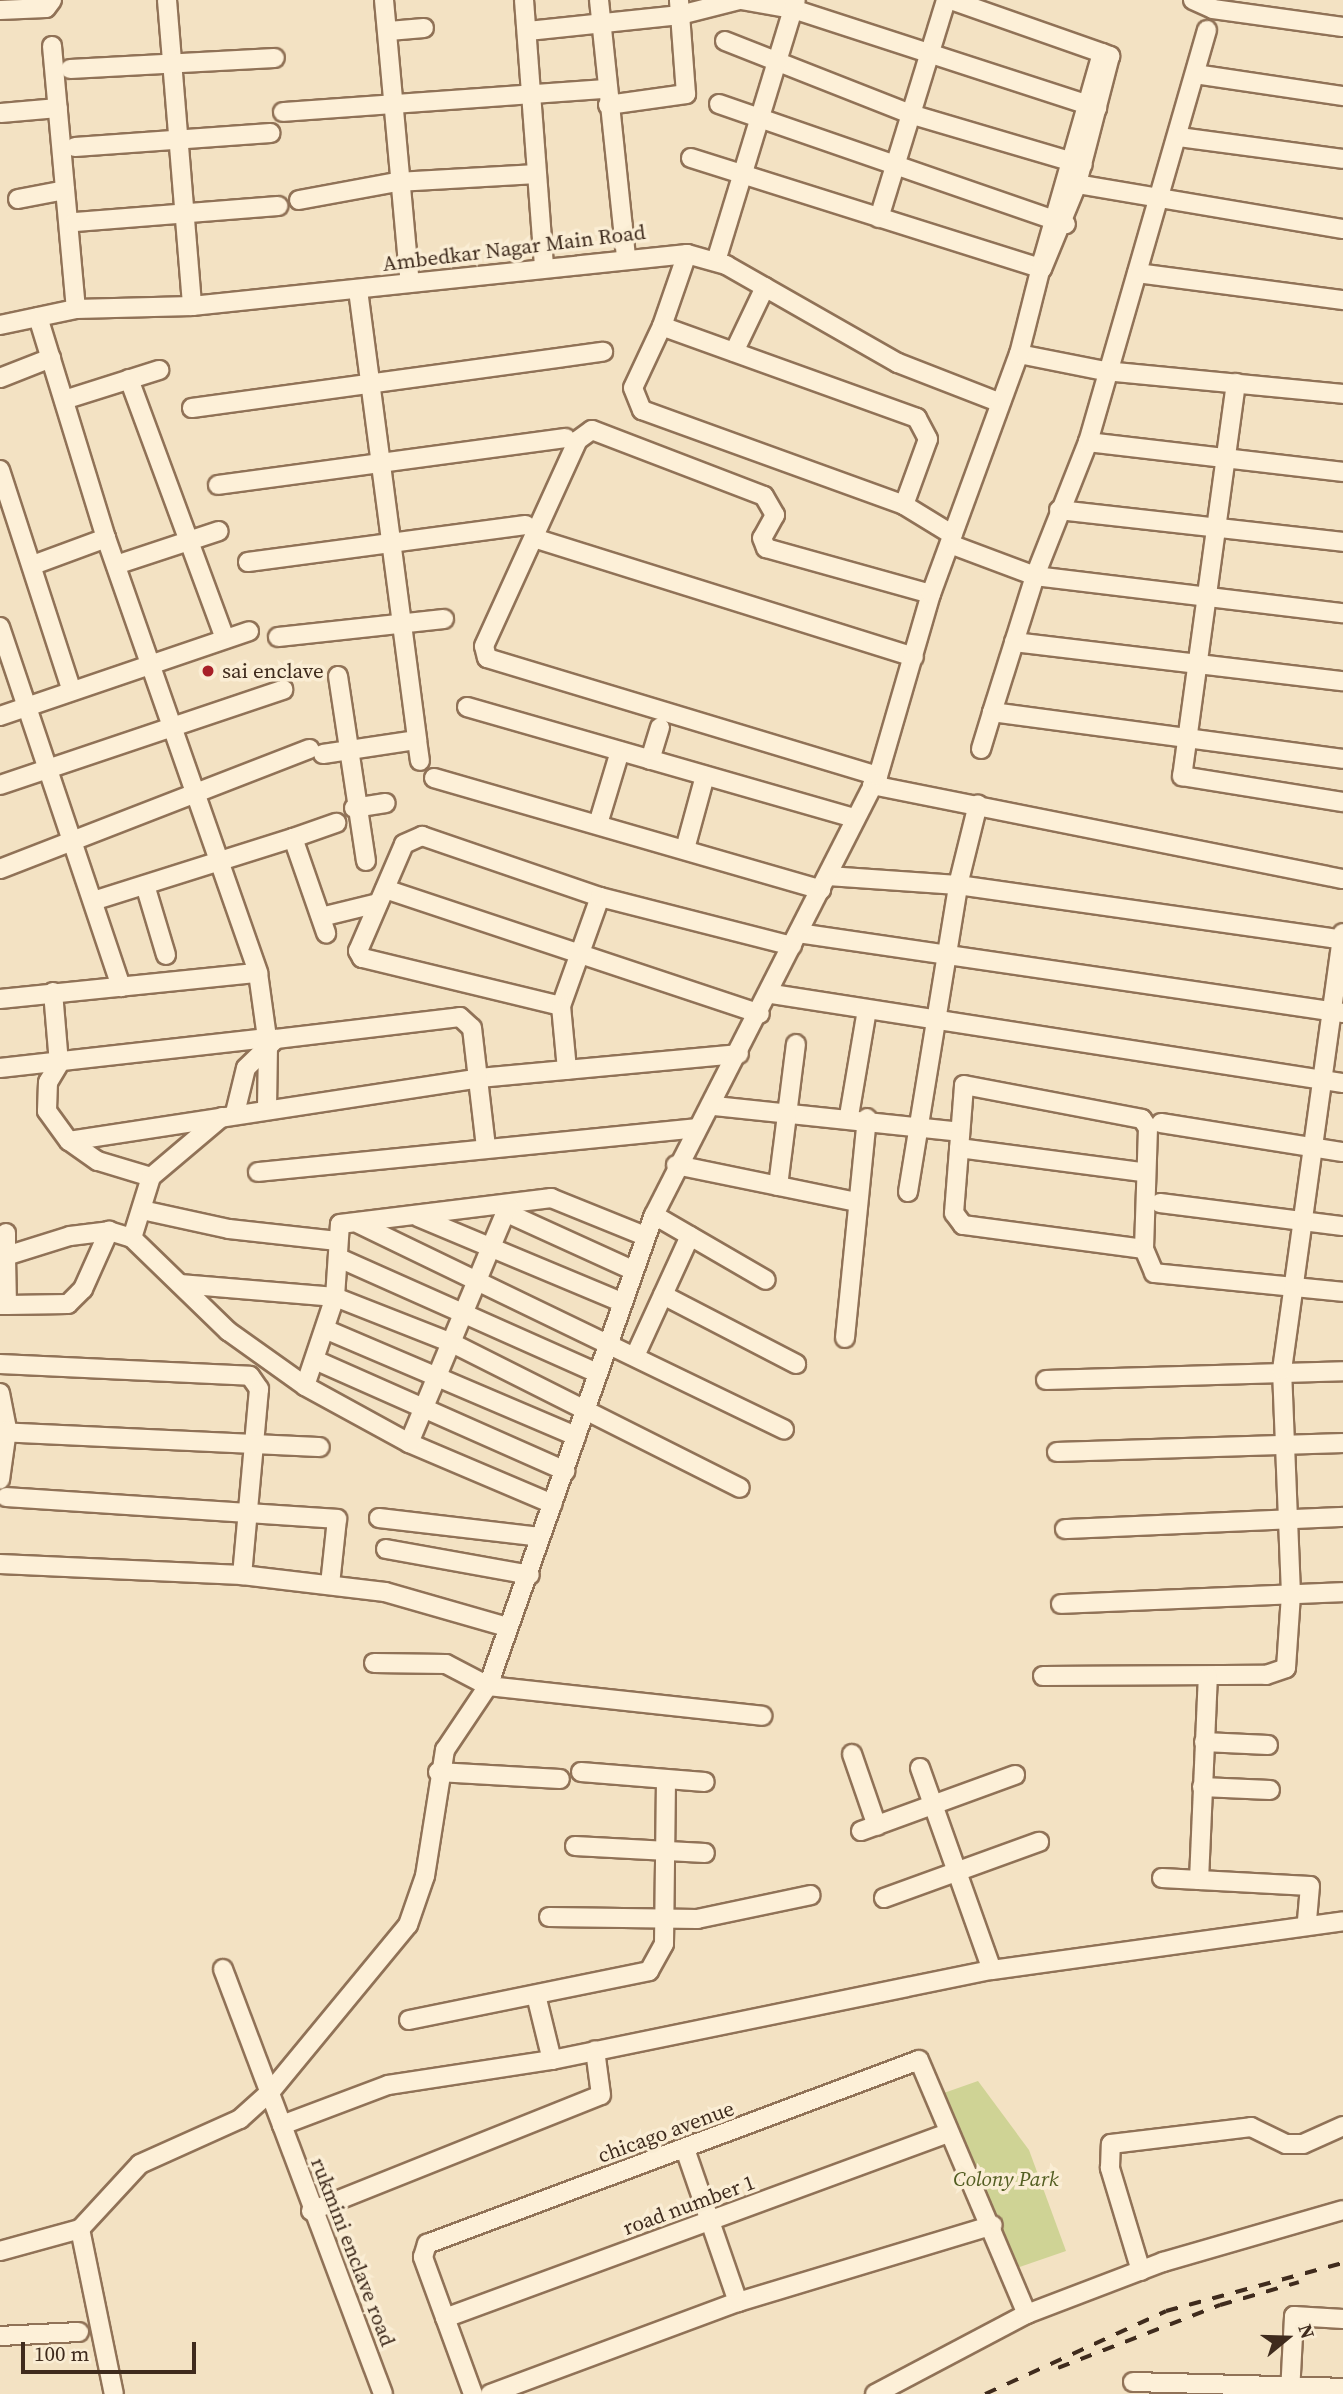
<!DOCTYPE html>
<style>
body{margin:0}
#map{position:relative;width:1343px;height:2394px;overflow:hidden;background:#f3e2c3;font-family:"Source Serif 4",serif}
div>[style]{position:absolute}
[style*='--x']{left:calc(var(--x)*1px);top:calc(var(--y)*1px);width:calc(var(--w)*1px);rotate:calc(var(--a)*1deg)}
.green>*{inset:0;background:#cfd395}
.roads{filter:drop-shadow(2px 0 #907257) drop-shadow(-2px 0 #907257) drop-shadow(0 2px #907257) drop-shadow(0 -2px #907257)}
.minor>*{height:18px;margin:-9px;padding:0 9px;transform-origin:9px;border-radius:9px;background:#fdf0d8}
.rail>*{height:3.5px;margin-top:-1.75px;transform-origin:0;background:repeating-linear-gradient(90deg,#3f2b1d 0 12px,transparent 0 24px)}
.dots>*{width:19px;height:19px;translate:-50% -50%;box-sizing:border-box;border:4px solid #faedd4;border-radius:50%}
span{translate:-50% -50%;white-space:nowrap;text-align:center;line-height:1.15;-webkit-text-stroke:7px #faedd4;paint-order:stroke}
.street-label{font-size:21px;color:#3f2b1d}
.poi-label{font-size:21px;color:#3f2b1d}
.left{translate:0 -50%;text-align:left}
.park-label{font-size:21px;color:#525d21;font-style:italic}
.north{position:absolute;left:1252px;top:2303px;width:70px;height:70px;-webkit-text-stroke:5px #faedd4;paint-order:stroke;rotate:71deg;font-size:19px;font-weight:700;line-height:28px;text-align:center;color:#3f2b1d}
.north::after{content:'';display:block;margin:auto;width:24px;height:32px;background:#3f2b1d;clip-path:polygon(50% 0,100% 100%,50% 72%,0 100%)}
.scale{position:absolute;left:21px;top:2342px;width:175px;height:32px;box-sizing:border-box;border:4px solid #3f2b1d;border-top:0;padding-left:9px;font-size:21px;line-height:24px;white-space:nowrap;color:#3f2b1d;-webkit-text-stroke:5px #faedd4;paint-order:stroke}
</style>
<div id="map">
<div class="green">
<i style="clip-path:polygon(978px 2081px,1029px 2150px,1066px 2251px,1008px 2271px,941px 2094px)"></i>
</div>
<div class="roads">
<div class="minor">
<i style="--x:167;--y:0;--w:307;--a:85.3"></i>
<i style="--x:384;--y:0;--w:284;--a:84.8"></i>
<i style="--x:524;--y:0;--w:268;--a:85.7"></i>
<i style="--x:599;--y:0;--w:258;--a:84"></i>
<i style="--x:741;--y:0;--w:53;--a:9.8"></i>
<i style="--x:793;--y:9;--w:320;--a:18"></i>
<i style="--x:951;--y:0;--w:160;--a:19.3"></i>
<i style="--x:1193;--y:0;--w:22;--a:24"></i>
<i style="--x:1213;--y:9;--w:131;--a:7.9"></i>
<i style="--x:0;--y:10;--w:46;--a:-2.5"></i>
<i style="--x:46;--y:8;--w:10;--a:-53"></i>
<i style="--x:1207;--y:30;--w:429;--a:106.1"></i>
<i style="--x:1088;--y:442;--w:144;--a:111.6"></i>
<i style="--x:1035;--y:576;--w:143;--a:107.5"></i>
<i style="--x:992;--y:712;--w:354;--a:7.6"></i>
<i style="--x:389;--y:31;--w:35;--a:-5"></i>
<i style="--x:528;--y:31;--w:153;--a:-6"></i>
<i style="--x:680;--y:15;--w:61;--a:-14.3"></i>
<i style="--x:725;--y:41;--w:199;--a:21.5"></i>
<i style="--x:910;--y:114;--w:180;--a:16.4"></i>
<i style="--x:52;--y:46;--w:264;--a:84.8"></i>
<i style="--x:70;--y:69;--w:205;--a:-3.1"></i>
<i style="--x:1195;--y:74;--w:150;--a:8.5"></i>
<i style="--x:719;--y:104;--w:367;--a:19.1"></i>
<i style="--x:608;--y:105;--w:79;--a:-8"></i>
<i style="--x:686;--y:94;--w:94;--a:-94.3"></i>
<i style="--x:283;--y:112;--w:325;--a:-4.1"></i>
<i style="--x:1;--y:113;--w:57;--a:-5"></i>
<i style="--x:1179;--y:137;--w:165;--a:7.6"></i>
<i style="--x:75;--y:147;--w:196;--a:-4.1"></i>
<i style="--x:691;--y:158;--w:368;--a:17.5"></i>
<i style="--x:1077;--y:184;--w:270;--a:9.6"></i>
<i style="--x:18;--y:199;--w:48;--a:-10.8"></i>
<i style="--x:299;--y:200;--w:100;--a:-10.4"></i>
<i style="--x:397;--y:182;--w:140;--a:-3.3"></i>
<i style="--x:879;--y:218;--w:228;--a:-72.9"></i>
<i style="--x:75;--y:222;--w:204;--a:-4.5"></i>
<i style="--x:716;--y:261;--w:273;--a:-73"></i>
<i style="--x:1137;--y:273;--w:208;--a:7.5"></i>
<i style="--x:358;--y:290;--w:454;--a:82.5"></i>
<i style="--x:38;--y:317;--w:231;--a:72.9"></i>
<i style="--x:106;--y:538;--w:461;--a:70.7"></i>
<i style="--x:258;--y:973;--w:73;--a:82.1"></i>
<i style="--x:268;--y:1045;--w:63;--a:90.9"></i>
<i style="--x:0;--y:325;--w:78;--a:-11.9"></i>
<i style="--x:76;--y:309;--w:116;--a:-1.5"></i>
<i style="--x:192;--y:306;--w:498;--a:-6"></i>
<i style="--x:687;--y:254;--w:41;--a:15.8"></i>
<i style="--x:726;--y:265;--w:198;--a:29.7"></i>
<i style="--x:898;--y:363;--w:110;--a:21.2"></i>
<i style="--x:662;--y:326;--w:76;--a:-70.9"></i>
<i style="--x:734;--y:352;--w:72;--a:-64.5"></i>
<i style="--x:1019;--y:354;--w:88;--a:11.2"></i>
<i style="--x:1105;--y:371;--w:239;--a:5.5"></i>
<i style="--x:0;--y:378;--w:55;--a:-21.4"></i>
<i style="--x:129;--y:379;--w:277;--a:69.7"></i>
<i style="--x:1236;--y:383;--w:397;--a:97.8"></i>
<i style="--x:1182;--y:776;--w:163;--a:9.2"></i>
<i style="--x:64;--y:400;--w:100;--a:-17.5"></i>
<i style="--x:192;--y:408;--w:415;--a:-7.8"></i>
<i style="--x:1088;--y:442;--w:257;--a:6.7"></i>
<i style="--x:0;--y:470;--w:229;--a:72"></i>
<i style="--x:218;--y:485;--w:351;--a:-7.7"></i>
<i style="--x:904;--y:505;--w:70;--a:-70"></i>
<i style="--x:928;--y:439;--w:24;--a:-118"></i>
<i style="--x:917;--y:418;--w:271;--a:-160.2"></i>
<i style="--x:662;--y:326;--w:68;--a:115.1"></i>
<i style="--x:633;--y:388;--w:24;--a:68"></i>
<i style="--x:642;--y:410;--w:279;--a:19.9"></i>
<i style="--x:904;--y:505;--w:57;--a:31.5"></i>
<i style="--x:1059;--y:510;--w:286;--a:6.4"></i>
<i style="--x:534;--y:538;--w:398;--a:17.4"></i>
<i style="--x:950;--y:544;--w:91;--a:20.6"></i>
<i style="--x:1035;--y:576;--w:310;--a:6.9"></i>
<i style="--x:248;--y:562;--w:280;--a:-7.6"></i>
<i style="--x:33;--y:565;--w:78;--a:-20.3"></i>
<i style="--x:116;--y:565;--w:108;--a:-18.3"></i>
<i style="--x:0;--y:627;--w:380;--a:71.4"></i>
<i style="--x:278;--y:637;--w:167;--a:-6.2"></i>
<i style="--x:1014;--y:642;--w:331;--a:6.8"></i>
<i style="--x:338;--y:676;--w:187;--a:81.4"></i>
<i style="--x:467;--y:707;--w:403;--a:16"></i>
<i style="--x:0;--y:716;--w:263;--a:-18.8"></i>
<i style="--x:981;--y:749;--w:39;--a:-73"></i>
<i style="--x:323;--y:754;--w:95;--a:-8.5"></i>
<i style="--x:417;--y:740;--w:21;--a:82"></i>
<i style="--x:650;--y:760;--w:34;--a:-73"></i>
<i style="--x:878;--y:776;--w:408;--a:-163.2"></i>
<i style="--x:487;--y:658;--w:12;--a:-104"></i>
<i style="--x:484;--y:646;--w:226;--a:-65.5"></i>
<i style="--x:578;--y:440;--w:17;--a:-36"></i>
<i style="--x:592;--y:430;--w:184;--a:21"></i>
<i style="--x:764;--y:496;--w:22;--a:60"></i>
<i style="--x:775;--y:515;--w:26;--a:119"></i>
<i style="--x:762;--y:538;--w:11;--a:68"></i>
<i style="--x:766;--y:548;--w:171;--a:15.6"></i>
<i style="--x:434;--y:778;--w:403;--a:16.1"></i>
<i style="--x:0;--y:785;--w:299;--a:-18.6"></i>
<i style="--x:872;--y:785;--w:480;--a:11.3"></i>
<i style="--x:354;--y:808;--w:32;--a:-9"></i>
<i style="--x:598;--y:824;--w:76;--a:-73.2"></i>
<i style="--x:293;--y:838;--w:46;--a:-19.2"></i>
<i style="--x:685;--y:849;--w:76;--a:-74.7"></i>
<i style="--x:0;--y:869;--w:332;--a:-21.2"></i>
<i style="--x:828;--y:876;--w:130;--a:4"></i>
<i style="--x:958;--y:885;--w:389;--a:8.1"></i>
<i style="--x:145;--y:885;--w:73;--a:73.3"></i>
<i style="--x:385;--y:889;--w:395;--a:18.4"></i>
<i style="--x:600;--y:897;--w:116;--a:109.7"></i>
<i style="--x:561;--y:1006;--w:205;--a:-166.4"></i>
<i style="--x:362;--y:958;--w:8;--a:-120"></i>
<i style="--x:358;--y:951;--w:116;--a:-66.7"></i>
<i style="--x:404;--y:844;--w:20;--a:-24"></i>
<i style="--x:422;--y:836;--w:188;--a:18.9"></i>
<i style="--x:600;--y:897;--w:198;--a:14.3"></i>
<i style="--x:93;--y:901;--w:210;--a:-17.5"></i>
<i style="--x:293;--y:838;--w:101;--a:70.8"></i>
<i style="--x:321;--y:917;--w:59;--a:-13.8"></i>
<i style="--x:798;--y:933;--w:551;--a:8.35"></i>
<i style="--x:53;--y:992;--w:72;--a:85.2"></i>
<i style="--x:59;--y:1064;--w:21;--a:121"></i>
<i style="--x:48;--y:1082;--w:29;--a:92"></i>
<i style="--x:47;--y:1111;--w:37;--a:54"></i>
<i style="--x:69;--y:1141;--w:416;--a:-8.7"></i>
<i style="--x:480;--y:1078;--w:260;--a:-5.3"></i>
<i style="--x:772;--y:994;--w:578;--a:8.86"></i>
<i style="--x:0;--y:999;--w:259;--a:-5.8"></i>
<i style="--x:561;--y:1006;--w:64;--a:84.6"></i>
<i style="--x:0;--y:1068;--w:269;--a:-6.4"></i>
<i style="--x:714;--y:1106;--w:247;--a:6"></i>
<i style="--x:235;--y:1113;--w:46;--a:-76.3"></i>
<i style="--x:246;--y:1068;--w:42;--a:-44"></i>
<i style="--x:276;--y:1039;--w:185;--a:-6.8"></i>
<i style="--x:460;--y:1017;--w:16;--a:43"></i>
<i style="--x:472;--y:1028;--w:120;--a:83.3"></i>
<i style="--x:849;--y:1116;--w:108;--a:-80.4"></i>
<i style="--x:1161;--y:1123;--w:184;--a:9.1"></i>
<i style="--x:69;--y:1141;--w:35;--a:35"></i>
<i style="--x:98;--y:1161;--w:55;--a:16.8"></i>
<i style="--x:959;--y:1148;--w:185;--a:7.5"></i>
<i style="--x:676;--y:1165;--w:184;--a:11.6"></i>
<i style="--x:258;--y:1172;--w:441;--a:-5.7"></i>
<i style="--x:778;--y:1186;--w:143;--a:-82.8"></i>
<i style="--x:908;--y:1192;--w:311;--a:-80.7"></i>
<i style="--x:958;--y:885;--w:83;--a:-76.1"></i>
<i style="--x:1160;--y:1203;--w:184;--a:7.2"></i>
<i style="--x:142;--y:1210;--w:89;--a:12.3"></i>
<i style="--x:229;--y:1229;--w:109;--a:6.3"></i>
<i style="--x:505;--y:1212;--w:140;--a:24.5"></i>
<i style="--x:654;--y:1215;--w:129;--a:30.1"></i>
<i style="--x:418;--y:1217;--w:220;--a:22.7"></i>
<i style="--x:359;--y:1224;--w:472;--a:25.8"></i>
<i style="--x:132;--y:1238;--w:64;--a:-72.7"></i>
<i style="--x:151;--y:1177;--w:93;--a:-40.2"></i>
<i style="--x:1144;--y:1249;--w:183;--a:-172.4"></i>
<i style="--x:963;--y:1225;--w:15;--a:-127"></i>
<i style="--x:954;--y:1213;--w:128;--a:-85.5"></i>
<i style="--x:964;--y:1085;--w:181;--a:10.8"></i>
<i style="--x:1142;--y:1119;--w:11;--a:56"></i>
<i style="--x:1148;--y:1128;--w:121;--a:91.9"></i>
<i style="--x:1144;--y:1249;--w:26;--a:67"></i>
<i style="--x:1154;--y:1273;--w:190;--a:5.7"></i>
<i style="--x:0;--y:1256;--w:6;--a:0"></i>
<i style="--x:6;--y:1256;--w:23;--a:-90"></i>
<i style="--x:339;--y:1258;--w:282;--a:24"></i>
<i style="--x:180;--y:1284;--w:156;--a:4.8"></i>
<i style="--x:335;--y:1297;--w:126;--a:21.5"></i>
<i style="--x:452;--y:1343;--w:322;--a:26.7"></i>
<i style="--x:663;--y:1295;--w:150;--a:27.4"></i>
<i style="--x:0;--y:1305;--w:7;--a:0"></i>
<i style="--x:7;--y:1305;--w:49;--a:-91.2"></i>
<i style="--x:6;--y:1256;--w:67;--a:-17.4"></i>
<i style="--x:70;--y:1236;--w:39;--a:-7"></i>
<i style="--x:109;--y:1231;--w:24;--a:17"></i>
<i style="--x:132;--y:1238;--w:134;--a:44.1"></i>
<i style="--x:228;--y:1331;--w:95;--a:35.5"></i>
<i style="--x:305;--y:1386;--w:119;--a:28.7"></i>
<i style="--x:409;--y:1443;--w:156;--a:23"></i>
<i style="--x:7;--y:1305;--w:61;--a:-0.9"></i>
<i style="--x:68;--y:1304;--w:21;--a:-45"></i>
<i style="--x:83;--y:1289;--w:64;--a:-65.9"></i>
<i style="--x:327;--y:1330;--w:271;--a:23.1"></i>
<i style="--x:845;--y:1338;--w:221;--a:-84.3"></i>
<i style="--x:635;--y:1356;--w:132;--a:-65.4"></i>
<i style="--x:315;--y:1360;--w:274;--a:23.9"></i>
<i style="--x:0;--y:1364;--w:250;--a:2.7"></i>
<i style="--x:250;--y:1376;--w:16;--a:55"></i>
<i style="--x:259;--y:1389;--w:187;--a:95.2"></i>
<i style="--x:1046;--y:1380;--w:297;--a:-1.7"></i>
<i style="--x:305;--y:1386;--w:94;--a:-71.4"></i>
<i style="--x:335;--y:1297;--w:73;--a:-86.1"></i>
<i style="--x:340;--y:1224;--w:213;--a:-7"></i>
<i style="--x:551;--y:1198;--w:101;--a:22"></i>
<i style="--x:0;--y:1393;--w:38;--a:79"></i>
<i style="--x:7;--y:1430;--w:50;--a:98"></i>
<i style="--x:0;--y:1432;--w:320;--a:2.7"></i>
<i style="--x:409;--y:1443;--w:257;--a:-67.3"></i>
<i style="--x:1057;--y:1452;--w:286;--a:-1.8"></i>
<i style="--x:6;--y:1497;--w:332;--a:3.8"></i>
<i style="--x:337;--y:1519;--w:66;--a:96.1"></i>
<i style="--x:379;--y:1518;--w:162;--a:6.7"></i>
<i style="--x:1065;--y:1529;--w:278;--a:-2.5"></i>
<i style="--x:386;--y:1549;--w:146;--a:10.2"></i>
<i style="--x:0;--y:1564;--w:242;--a:2.6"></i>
<i style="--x:242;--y:1575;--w:144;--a:6.8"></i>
<i style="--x:385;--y:1592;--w:127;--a:16"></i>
<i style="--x:1061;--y:1604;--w:282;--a:-2.4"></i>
<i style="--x:374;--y:1663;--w:72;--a:0.8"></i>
<i style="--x:446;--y:1664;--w:47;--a:27.6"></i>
<i style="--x:488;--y:1686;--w:276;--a:6.2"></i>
<i style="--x:1043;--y:1676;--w:223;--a:-0.3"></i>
<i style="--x:1266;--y:1675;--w:21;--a:-19"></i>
<i style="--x:1286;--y:1668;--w:74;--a:-86.1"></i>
<i style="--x:1291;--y:1594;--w:224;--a:-92.3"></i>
<i style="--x:1282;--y:1370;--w:441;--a:-82.1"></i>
<i style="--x:1204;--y:1742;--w:64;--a:2.7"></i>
<i style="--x:852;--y:1754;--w:76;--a:70.9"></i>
<i style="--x:920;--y:1768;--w:214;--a:70.4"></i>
<i style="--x:438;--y:1772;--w:122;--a:3.3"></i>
<i style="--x:581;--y:1772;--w:124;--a:4.6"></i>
<i style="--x:1202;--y:1787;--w:68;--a:2.5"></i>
<i style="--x:861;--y:1831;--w:164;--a:-20"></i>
<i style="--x:575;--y:1846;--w:130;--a:3.1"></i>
<i style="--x:1162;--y:1878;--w:148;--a:3.1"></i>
<i style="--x:1310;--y:1886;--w:36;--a:95"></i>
<i style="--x:1199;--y:1880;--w:203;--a:-87.5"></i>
<i style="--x:884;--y:1898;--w:165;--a:-19.9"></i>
<i style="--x:549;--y:1917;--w:148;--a:0.8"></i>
<i style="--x:697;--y:1919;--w:116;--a:-11.9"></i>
<i style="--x:223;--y:1969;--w:167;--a:69.3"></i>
<i style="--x:282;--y:2125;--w:113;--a:-20.7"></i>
<i style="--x:388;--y:2085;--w:166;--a:-8.7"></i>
<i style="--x:552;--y:2060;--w:449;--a:-11.6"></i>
<i style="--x:992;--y:1970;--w:354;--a:-7.9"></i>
<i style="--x:536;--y:1995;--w:67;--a:76.2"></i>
<i style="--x:409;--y:2020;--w:245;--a:-11.5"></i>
<i style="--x:649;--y:1971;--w:31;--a:-61"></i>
<i style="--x:664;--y:1944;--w:164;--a:-89.3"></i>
<i style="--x:282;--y:2125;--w:287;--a:69.4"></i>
<i style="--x:685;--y:2149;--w:162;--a:70.9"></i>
<i style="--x:311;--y:2211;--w:312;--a:-21.8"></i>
<i style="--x:601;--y:2095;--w:45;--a:-97.6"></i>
<i style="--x:80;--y:2229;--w:168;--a:78.4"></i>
<i style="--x:0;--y:2251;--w:83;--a:-15.4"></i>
<i style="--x:80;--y:2229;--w:88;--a:-47.3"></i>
<i style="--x:140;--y:2164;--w:110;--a:-24.2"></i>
<i style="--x:240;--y:2119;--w:42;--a:-42.1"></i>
<i style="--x:271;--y:2091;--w:215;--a:-50.5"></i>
<i style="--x:408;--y:1925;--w:52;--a:-70.9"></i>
<i style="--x:425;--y:1876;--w:128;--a:-81"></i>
<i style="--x:445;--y:1750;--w:77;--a:-56.1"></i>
<i style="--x:488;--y:1686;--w:499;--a:-70.6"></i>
<i style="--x:654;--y:1215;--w:493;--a:-63"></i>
<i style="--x:878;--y:776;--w:190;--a:-73.8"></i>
<i style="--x:931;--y:594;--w:256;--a:-69.9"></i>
<i style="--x:1019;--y:354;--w:98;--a:-75.8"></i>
<i style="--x:1043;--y:259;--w:214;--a:-74"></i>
<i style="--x:1102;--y:53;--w:9;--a:21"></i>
<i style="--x:1110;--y:56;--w:132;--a:104.5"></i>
<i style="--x:1077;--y:184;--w:92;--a:112.4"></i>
<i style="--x:1141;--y:2271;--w:108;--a:-106.8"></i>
<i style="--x:1110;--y:2168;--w:24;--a:-88"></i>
<i style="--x:1111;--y:2144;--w:141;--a:-6.9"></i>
<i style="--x:1251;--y:2127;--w:39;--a:26"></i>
<i style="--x:1286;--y:2144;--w:17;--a:0"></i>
<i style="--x:1303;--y:2144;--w:44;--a:-24.2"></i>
<i style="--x:445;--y:2318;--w:536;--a:-20.19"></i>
<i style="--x:0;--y:2336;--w:79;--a:-2.9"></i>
<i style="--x:1133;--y:2382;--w:210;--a:1.6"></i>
<i style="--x:1290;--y:2393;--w:77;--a:-87"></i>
<i style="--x:1294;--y:2316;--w:49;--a:3.5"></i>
<i style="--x:473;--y:2394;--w:146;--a:-110.1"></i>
<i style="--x:423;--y:2257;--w:14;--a:-73"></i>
<i style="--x:427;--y:2244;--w:525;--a:-20.5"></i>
<i style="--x:919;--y:2060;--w:276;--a:67"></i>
<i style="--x:490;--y:2394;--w:265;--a:-20.4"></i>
<i style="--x:738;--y:2302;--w:266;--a:-16.8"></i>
<i style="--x:875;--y:2394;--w:172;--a:-27.8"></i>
<i style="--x:1027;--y:2314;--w:146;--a:-20.9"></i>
<i style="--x:1163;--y:2262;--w:187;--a:-16.1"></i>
</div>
</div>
<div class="rail">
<i style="--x:1058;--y:2368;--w:174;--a:-21.3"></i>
<i style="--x:1220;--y:2305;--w:82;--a:-16.2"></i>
<i style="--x:985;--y:2394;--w:199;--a:-24.6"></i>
<i style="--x:1166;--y:2311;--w:183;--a:-15.2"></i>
</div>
<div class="dots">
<i style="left:208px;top:671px;background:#a71f28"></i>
</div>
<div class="street-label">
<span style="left:514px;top:248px;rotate:-7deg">Ambedkar Nagar Main Road</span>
<span style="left:666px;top:2132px;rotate:-20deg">chicago avenue</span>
<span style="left:689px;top:2205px;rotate:-20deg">road number 1</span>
<span style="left:353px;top:2252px;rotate:69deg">rukmini enclave road</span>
</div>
<div class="poi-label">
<span class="left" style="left:222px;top:671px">sai enclave</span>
</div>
<div class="park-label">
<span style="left:1006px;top:2179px">Colony Park</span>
</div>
<div class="north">N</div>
<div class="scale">100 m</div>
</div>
